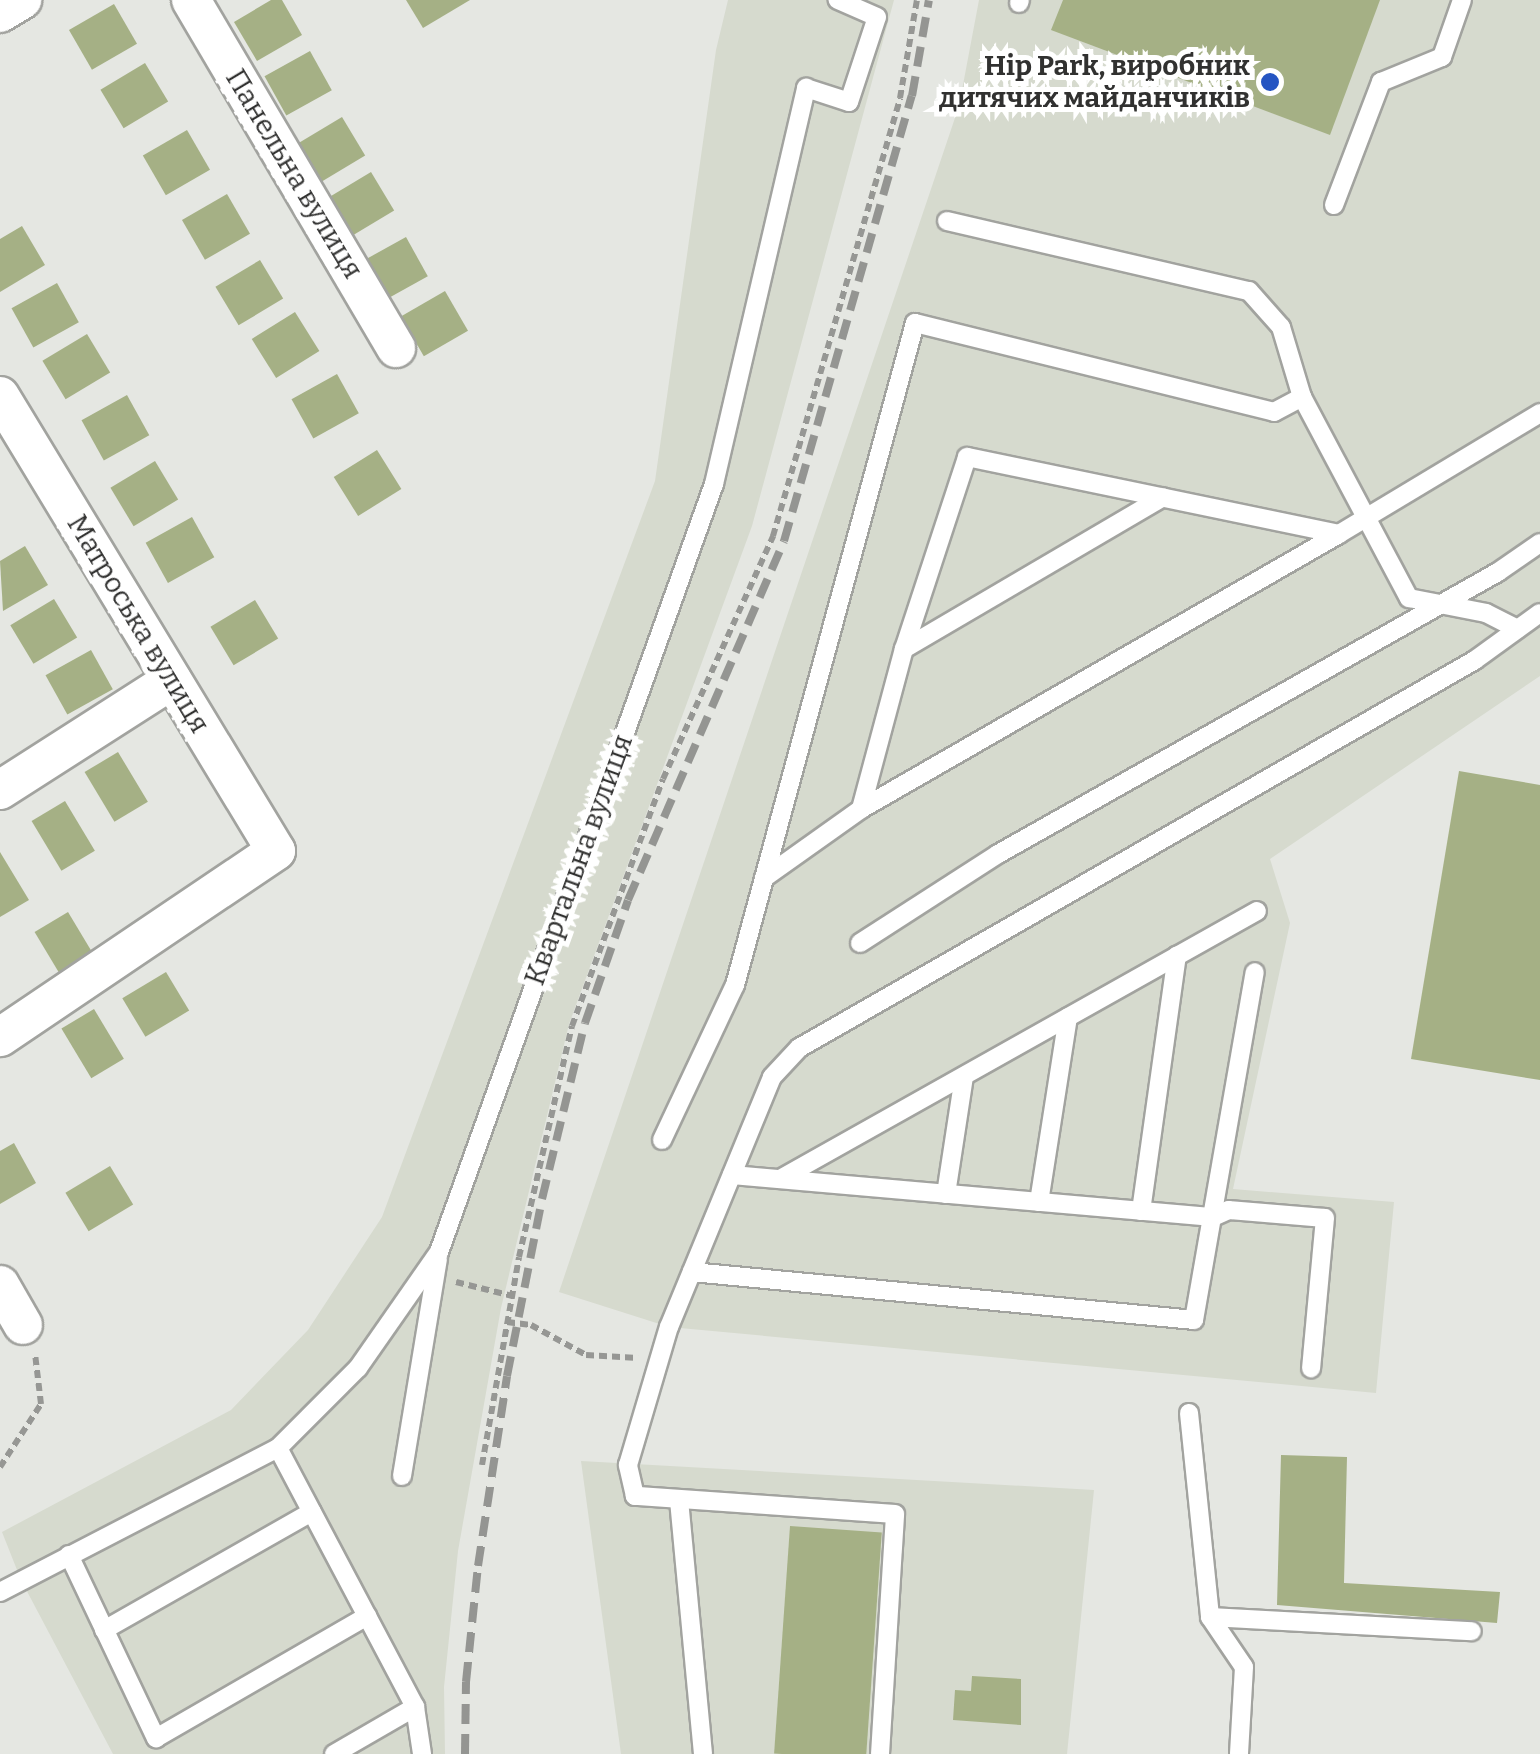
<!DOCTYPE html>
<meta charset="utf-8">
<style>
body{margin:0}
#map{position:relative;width:1540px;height:1754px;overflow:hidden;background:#e5e7e2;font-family:Bitter,serif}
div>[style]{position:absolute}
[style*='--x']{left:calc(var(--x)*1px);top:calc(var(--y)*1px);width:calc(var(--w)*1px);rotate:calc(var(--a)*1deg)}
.built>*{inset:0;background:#d6dace}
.building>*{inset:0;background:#a5b085;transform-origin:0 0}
.path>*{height:6px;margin-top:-3px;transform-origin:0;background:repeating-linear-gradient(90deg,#969794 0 8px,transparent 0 13px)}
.roads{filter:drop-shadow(2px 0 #a2a39f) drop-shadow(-2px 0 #a2a39f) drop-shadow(0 2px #a2a39f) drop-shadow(0 -2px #a2a39f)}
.service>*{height:18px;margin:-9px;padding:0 9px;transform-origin:9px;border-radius:9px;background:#fff}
.minor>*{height:38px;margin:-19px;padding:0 19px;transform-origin:19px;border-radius:19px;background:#fff}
.rail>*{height:8px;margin-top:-4px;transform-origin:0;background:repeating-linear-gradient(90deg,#949592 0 20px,transparent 0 30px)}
.dots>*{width:28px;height:28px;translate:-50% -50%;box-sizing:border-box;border:5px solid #fff;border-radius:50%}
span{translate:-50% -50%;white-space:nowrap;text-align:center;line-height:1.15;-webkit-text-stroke:10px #fff;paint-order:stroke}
.poi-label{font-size:28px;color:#313130;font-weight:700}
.right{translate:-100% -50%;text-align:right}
.street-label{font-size:28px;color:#313130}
</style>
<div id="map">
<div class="built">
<i style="clip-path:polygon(728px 0,894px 0,752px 526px,569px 1024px,501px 1308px,458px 1551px,444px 1687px,445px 1754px,113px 1754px,21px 1580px,2px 1532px,231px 1410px,308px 1330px,382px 1217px,655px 481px,716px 50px)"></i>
<i style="clip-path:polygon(979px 0,1540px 0,1540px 676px,1270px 859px,1290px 923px,1233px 1189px,1394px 1202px,1376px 1393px,669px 1327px,559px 1292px,959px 106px)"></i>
<i style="clip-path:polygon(581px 1461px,1094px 1490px,1067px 1754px,621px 1754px)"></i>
</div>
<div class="building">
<i style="clip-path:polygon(271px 0,282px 0,302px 35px,257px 61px,234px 22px)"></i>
<i style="clip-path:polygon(406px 0,470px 0,423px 28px)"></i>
<i style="clip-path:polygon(1063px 0,1380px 0,1330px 135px,1051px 30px)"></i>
<i style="left:114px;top:4px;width:46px;height:52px;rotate:60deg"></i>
<i style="left:310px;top:51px;width:45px;height:52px;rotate:61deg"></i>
<i style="left:145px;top:63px;width:45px;height:52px;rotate:59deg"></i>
<i style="left:342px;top:117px;width:45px;height:52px;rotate:59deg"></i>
<i style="left:187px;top:130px;width:46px;height:51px;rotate:60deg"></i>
<i style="left:371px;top:172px;width:45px;height:51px;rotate:59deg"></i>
<i style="left:227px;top:194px;width:46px;height:52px;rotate:60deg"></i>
<i style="clip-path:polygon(22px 226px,45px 265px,0 292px,0 239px)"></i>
<i style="left:406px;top:237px;width:45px;height:52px;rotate:61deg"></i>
<i style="left:260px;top:260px;width:45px;height:52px;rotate:59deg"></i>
<i style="left:57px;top:283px;width:45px;height:52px;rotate:61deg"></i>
<i style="left:445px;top:291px;width:46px;height:51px;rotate:60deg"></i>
<i style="left:295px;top:312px;width:46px;height:51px;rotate:58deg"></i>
<i style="left:87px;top:334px;width:45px;height:52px;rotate:59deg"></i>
<i style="left:337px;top:374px;width:45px;height:52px;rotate:61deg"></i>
<i style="left:127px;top:395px;width:46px;height:52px;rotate:61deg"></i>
<i style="left:377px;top:450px;width:46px;height:51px;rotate:58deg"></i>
<i style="left:155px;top:461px;width:45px;height:52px;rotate:59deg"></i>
<i style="left:192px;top:517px;width:46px;height:53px;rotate:61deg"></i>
<i style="clip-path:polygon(25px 546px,48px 585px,3px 611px,0 561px)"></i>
<i style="left:54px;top:599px;width:45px;height:51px;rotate:59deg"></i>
<i style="left:255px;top:600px;width:45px;height:52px;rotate:59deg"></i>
<i style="left:91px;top:650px;width:45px;height:52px;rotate:61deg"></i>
<i style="left:118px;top:752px;width:58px;height:39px;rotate:59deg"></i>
<i style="clip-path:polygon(1459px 771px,1540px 785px,1540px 1080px,1411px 1059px)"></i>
<i style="left:65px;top:801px;width:58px;height:39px;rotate:59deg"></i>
<i style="clip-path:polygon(0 852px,29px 900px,0 917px)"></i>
<i style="left:68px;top:912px;width:58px;height:39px;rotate:59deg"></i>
<i style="left:166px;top:972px;width:45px;height:51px;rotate:59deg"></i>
<i style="left:94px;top:1009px;width:58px;height:38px;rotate:59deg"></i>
<i style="clip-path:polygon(14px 1143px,36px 1183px,0 1204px,0 1151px)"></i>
<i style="left:110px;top:1166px;width:45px;height:52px;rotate:59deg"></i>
<i style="clip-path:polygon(1281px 1455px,1347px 1457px,1344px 1583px,1500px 1592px,1497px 1623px,1277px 1605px)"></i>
<i style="left:790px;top:1526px;width:92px;height:228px;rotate:4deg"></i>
<i style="clip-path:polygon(972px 1676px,1021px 1679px,1021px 1725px,953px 1720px,955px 1690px,971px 1691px)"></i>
</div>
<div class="path">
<i style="--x:456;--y:1282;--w:58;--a:14"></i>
<i style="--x:507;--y:1322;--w:24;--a:7"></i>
<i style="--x:531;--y:1325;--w:63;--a:28.6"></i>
<i style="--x:586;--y:1355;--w:52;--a:3.3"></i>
<i style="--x:482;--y:1465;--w:211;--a:-79.9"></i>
<i style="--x:519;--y:1257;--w:237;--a:-77.1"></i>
<i style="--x:572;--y:1026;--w:263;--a:-69.8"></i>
<i style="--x:663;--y:779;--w:267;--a:-65.6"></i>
<i style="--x:773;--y:536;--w:456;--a:-73.8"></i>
<i style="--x:900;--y:98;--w:99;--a:-80.2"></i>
<i style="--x:0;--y:1467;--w:75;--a:-56.9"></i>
<i style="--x:41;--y:1404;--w:50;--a:-96.8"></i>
</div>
<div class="roads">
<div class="service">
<i style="--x:1019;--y:3;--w:3;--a:-72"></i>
<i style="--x:1334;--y:205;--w:132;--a:-69.1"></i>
<i style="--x:1381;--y:82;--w:66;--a:-22.3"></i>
<i style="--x:1442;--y:57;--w:60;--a:-70.7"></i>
<i style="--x:947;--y:221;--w:310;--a:13.1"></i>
<i style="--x:1249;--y:291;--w:48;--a:48.4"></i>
<i style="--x:1281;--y:327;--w:73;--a:73.3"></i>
<i style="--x:1302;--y:397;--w:228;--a:62"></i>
<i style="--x:1409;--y:598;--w:78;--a:11"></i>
<i style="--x:1486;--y:613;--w:35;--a:27"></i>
<i style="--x:904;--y:649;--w:202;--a:-71.8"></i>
<i style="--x:967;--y:457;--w:380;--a:11.7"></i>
<i style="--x:1339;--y:534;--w:235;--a:-31"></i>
<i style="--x:861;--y:809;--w:166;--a:-75"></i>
<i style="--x:904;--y:649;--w:300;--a:-30.4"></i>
<i style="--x:764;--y:878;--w:119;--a:-35.4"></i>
<i style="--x:861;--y:809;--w:551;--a:-29.91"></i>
<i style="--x:860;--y:943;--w:164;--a:-32.8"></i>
<i style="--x:998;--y:854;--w:574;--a:-29.42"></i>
<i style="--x:1498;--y:572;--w:51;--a:-34.6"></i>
<i style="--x:662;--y:1140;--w:171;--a:-64.8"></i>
<i style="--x:735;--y:985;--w:686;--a:-74.79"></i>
<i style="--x:915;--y:323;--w:370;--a:13.9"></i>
<i style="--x:1274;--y:412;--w:32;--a:-28"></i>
<i style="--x:732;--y:1175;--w:483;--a:5"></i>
<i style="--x:1213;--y:1217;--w:17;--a:-24"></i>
<i style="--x:1229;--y:1210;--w:96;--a:4.8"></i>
<i style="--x:1325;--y:1218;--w:151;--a:95.3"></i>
<i style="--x:780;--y:1179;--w:547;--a:-29.33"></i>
<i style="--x:946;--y:1194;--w:119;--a:-81.3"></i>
<i style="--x:1039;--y:1202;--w:187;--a:-81.1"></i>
<i style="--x:1141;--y:1211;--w:258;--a:-82"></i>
<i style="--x:692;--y:1272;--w:504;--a:5.46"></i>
<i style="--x:1194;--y:1320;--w:353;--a:-80.1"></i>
<i style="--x:1189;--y:1413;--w:205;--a:84.1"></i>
<i style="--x:1210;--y:1617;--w:60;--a:55.8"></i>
<i style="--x:1244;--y:1667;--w:87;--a:93.3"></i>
<i style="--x:278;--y:1448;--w:293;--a:62.1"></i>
<i style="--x:415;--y:1707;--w:48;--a:81.5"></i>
<i style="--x:402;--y:1476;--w:220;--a:-80.6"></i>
<i style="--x:679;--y:1500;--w:255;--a:84.6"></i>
<i style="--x:69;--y:1555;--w:203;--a:64.6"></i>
<i style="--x:156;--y:1738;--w:244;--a:-30"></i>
<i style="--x:0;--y:1592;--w:313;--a:-27.4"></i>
<i style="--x:278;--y:1448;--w:113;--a:-45"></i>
<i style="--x:358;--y:1368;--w:141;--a:-55.1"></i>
<i style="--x:439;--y:1252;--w:816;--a:-70.3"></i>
<i style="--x:714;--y:484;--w:407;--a:-76.9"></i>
<i style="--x:806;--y:88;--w:45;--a:18"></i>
<i style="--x:849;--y:102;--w:89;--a:-71.8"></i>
<i style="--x:877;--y:17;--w:43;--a:-156.4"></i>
<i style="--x:1210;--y:1617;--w:262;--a:3.1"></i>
<i style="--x:104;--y:1630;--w:239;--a:-29.6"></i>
<i style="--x:334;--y:1754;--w:94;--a:-30.1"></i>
<i style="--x:880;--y:1754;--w:240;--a:-86.4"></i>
<i style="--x:895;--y:1514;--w:261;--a:-176"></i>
<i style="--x:635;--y:1496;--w:32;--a:-103"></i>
<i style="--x:628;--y:1465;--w:144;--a:-73.5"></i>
<i style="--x:669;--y:1327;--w:270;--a:-67.6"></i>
<i style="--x:772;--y:1077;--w:40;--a:-47"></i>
<i style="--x:799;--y:1048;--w:779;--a:-29.85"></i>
<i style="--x:1475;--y:660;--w:80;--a:-35.9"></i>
</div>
<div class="minor">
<i style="--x:191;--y:0;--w:404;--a:59.5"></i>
<i style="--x:0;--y:13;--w:26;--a:-31"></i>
<i style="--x:0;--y:396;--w:532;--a:58.76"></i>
<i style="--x:276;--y:851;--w:333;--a:146"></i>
<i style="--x:0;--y:790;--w:204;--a:-32.6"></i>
<i style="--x:0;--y:1285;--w:46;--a:60.1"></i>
</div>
</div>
<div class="rail">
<i style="--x:465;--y:1754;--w:72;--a:-89.2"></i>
<i style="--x:466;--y:1682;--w:117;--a:-84.1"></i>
<i style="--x:478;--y:1566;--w:192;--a:-81.3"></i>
<i style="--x:507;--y:1376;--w:180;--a:-78.8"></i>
<i style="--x:542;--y:1199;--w:181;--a:-76.3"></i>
<i style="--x:585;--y:1023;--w:130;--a:-70.7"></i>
<i style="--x:628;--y:900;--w:391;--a:-66.5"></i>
<i style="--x:784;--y:541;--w:463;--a:-74"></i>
<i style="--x:912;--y:96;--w:97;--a:-80"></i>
</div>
<div class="dots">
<i style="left:1270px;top:82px;background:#2555c2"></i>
</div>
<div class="poi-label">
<span class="right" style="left:1250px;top:82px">Hip Park, виробник<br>дитячих майданчиків</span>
</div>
<div class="street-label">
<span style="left:294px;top:174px;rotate:59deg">Панельна вулиця</span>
<span style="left:138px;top:624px;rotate:59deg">Матроська вулиця</span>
<span style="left:579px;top:860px;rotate:-70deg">Квартальна вулиця</span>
</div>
</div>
